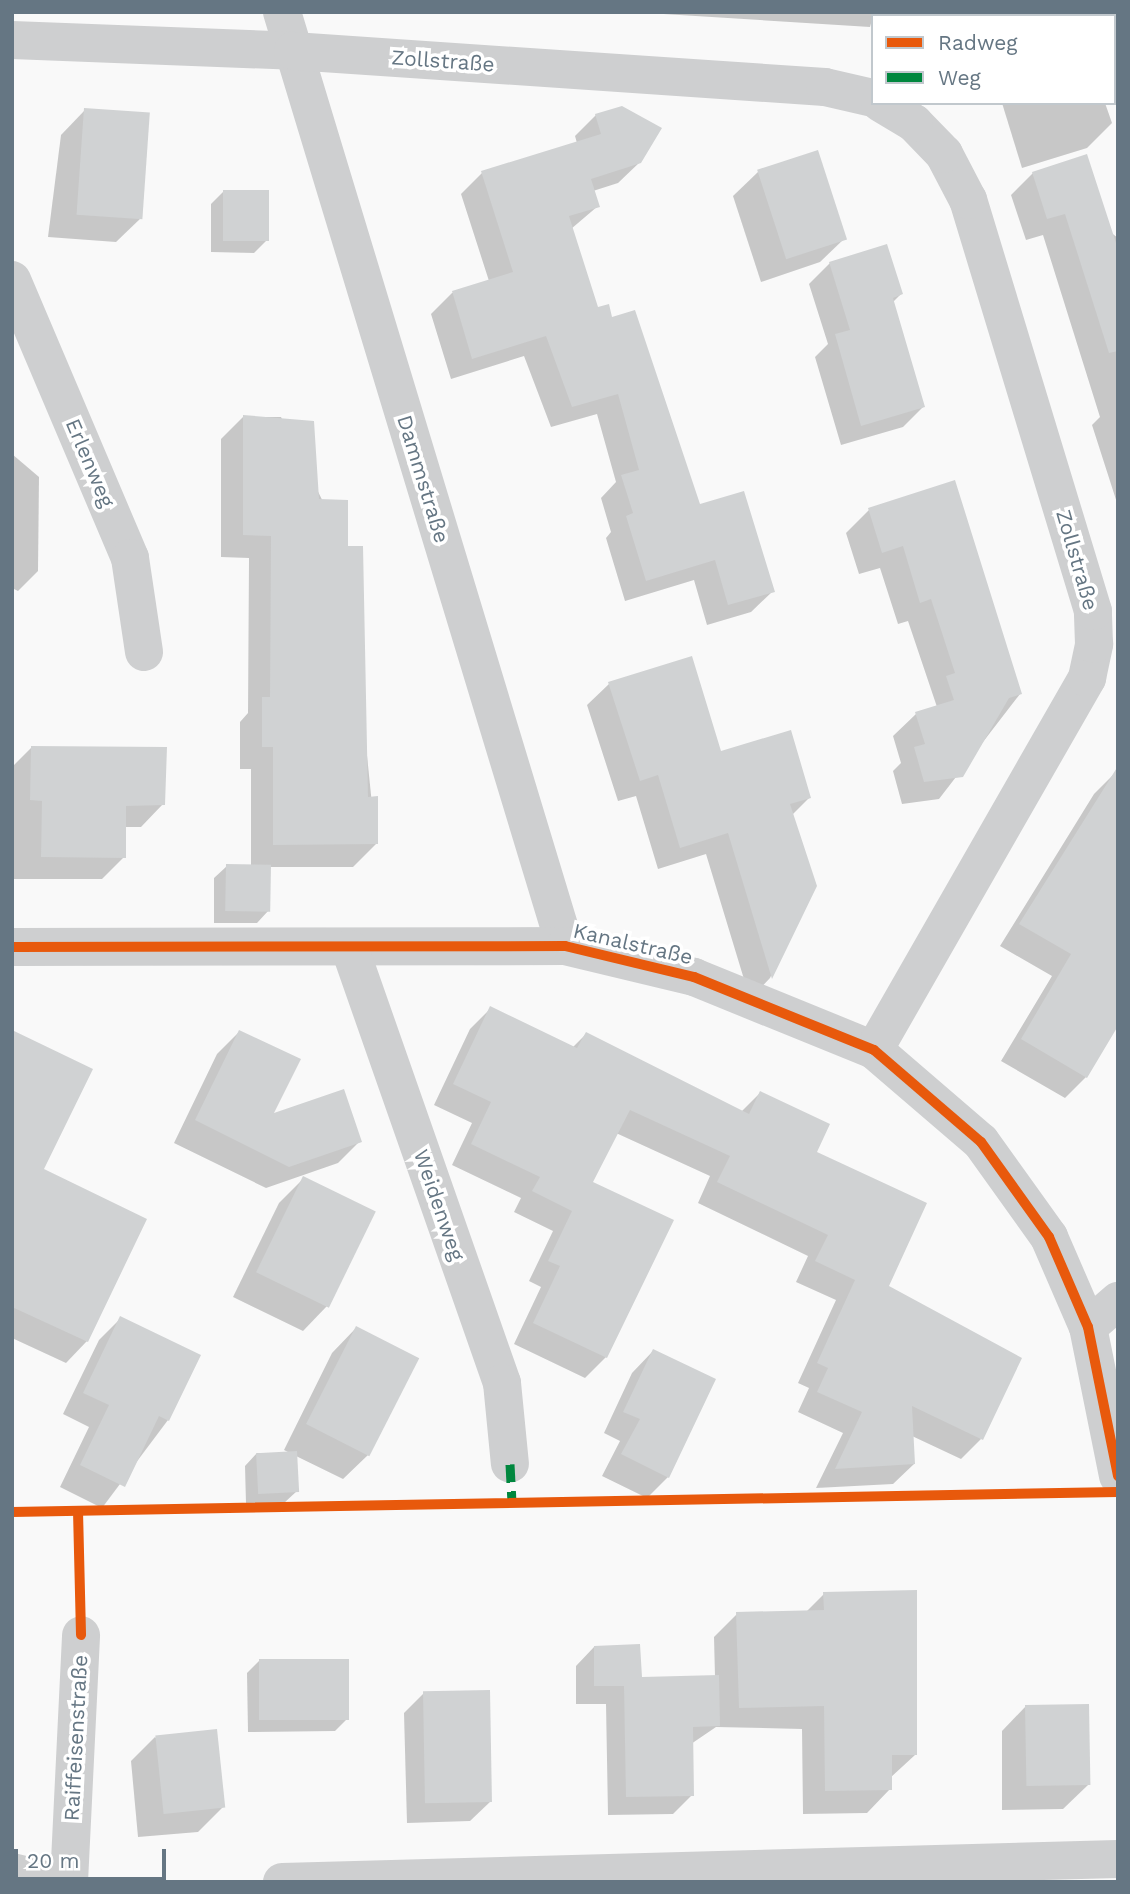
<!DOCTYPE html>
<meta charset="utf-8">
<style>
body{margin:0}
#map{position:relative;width:1130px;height:1894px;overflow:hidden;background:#f9f9f9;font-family:"Work Sans",sans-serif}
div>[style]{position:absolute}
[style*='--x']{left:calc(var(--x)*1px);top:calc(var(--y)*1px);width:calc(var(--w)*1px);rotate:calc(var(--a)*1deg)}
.shadow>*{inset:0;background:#0003}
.building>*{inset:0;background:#d0d2d3;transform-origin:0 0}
.minor>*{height:38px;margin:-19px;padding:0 19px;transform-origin:19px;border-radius:19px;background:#cecfd0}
.quiet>*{height:9px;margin-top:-4.5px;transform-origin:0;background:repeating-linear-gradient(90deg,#00873e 0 18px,transparent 0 27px)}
.cycleway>*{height:10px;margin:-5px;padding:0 5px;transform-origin:5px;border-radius:5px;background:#e8590c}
span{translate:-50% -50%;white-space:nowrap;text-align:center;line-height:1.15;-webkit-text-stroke:7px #fff;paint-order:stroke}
.street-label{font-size:21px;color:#657683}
.frame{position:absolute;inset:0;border:14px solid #657683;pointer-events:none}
.legend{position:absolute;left:871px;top:14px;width:245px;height:91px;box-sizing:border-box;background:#fff;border:2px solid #c1c8cd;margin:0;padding:9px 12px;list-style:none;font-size:21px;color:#657683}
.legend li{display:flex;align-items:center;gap:14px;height:35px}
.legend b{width:35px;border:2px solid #c1c8cd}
.scale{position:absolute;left:14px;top:1849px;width:152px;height:32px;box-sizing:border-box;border:4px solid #657683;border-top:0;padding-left:9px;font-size:21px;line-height:24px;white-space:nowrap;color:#657683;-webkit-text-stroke:5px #fff;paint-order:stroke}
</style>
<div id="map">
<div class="shadow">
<i style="clip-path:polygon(631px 12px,884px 12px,873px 16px,870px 27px)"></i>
<i style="clip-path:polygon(1002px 103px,1105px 103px,1112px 123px,1087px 148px,1022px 168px)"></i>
<i style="clip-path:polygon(85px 110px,141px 218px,116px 242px,48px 237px,61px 135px)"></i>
<i style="clip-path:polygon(596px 115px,640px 162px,618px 183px,593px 191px,598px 206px,571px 229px,597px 310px,611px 319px,699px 506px,773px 591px,751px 612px,707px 625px,694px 580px,625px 601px,606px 538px,611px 532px,601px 498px,616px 482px,597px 414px,551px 427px,524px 356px,451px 379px,431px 314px,452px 293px,489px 281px,461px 194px,482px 173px,577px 143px,575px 136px)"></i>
<i style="clip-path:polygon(817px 152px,845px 238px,820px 262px,761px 282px,733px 196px,758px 172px)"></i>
<i style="clip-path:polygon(1033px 173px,1118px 238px,1118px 506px,1092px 425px,1100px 417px,1043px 235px,1026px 240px,1011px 195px)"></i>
<i style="clip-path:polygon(223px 192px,266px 241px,254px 253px,211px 252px,211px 204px)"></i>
<i style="clip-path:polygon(830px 263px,901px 294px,893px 302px,923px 407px,903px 427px,841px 445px,815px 357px,828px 344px,809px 284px)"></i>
<i style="clip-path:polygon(243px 417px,281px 417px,346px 548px,376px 844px,353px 867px,269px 867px,269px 910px,257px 923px,214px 923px,214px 878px,227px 866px,251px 866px,251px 769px,240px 769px,240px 722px,248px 713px,249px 558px,221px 557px,221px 439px)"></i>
<i style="clip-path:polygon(12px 454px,39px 477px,38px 571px,18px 591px,12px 588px)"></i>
<i style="clip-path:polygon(954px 482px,1020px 694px,939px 799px,902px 804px,893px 771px,901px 763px,893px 736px,916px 714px,937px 707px,908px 621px,898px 624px,880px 568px,859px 574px,846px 533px,869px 510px)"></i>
<i style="clip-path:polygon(609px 684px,720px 753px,809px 798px,792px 815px,815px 886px,770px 978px,750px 999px,706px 854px,658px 869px,636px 796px,618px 801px,587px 705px)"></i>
<i style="clip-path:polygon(32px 747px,163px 804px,141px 827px,124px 827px,124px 857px,102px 879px,12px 879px,12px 767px)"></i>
<i style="clip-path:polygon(1115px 773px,1086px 1077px,1065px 1098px,1001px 1061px,1052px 976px,1000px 946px,1094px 794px)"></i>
<i style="clip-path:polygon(490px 1009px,572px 1048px,586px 1034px,741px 1112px,760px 1093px,815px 1153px,887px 1287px,981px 1439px,961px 1459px,912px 1436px,914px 1464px,893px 1484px,816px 1488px,843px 1433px,798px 1412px,809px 1388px,798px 1383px,836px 1300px,796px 1282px,808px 1256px,698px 1203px,710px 1176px,616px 1133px,591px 1182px,671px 1221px,606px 1357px,585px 1378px,514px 1344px,541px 1287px,529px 1281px,553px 1231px,514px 1212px,521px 1198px,452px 1165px,472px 1123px,434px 1105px,470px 1029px)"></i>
<i style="clip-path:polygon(239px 1032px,270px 1116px,360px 1141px,338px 1163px,266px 1188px,174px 1143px,217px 1054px)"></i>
<i style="clip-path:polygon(304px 1178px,327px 1306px,303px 1331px,233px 1297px,279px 1203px)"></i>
<i style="clip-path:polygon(12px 1284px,87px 1341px,66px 1363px,12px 1338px)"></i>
<i style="clip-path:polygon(121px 1318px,168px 1420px,102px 1508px,60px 1487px,89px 1427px,63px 1414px,99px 1340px)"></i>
<i style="clip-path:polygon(356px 1328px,368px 1455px,343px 1479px,296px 1456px,297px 1491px,284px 1503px,246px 1504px,245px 1466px,257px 1453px,290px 1453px,284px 1450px,332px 1353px)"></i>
<i style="clip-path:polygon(653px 1351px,668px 1477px,647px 1498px,602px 1476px,620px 1441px,604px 1433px,632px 1373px)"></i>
<i style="clip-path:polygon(824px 1594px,915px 1755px,890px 1778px,890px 1789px,867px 1813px,803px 1814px,802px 1729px,716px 1727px,691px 1744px,692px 1795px,673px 1814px,608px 1815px,606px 1704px,576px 1704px,576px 1666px,594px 1647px,640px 1679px,715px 1677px,714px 1637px,737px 1614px,806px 1612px)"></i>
<i style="clip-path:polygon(259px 1661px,347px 1719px,335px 1731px,248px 1732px,247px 1673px)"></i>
<i style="clip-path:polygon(424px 1693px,491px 1801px,470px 1821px,407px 1823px,404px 1713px)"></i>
<i style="clip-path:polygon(1026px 1706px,1088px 1785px,1063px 1809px,1002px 1810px,1002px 1731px)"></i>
<i style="clip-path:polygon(155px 1737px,223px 1807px,198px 1832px,138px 1837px,131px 1761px)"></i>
</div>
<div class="building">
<i style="clip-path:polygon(622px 106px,662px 128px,641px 163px,591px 179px,600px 207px,569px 216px,598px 307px,609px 304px,612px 317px,635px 310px,700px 504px,744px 491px,775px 592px,728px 605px,715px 560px,646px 581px,626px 516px,633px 513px,621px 475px,639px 470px,618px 394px,572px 407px,546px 336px,472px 359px,452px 291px,513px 272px,481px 171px,601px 134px,595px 114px)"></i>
<i style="left:84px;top:108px;width:66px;height:107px;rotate:4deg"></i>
<i style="left:818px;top:150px;width:94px;height:64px;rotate:72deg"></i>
<i style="clip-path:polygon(1087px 154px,1118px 249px,1118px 351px,1109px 353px,1065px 214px,1047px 219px,1032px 172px)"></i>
<i style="left:223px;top:190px;width:46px;height:51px"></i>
<i style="clip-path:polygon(887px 244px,903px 294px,893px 298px,925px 407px,861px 426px,835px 334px,850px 330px,829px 262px)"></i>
<i style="clip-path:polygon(243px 415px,314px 421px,319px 499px,348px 500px,348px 546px,363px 546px,368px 797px,378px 796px,378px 844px,273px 845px,273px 747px,262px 747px,262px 697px,270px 697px,271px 536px,243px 535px)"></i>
<i style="clip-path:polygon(955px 480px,1022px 694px,1009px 698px,963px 777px,924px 782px,914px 747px,925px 744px,915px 712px,954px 700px,946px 676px,955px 673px,931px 599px,920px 603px,903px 546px,882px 553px,868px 508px)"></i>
<i style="clip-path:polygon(692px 656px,721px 751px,791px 730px,811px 798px,790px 804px,817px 886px,772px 979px,728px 833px,680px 848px,658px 775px,640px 781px,608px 682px)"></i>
<i style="clip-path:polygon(31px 746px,167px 747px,165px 805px,126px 806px,126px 858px,41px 857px,42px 801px,30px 800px)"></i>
<i style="clip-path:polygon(1118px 766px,1118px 1026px,1087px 1078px,1021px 1039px,1071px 954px,1019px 924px)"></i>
<i style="left:226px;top:864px;width:45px;height:47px;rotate:1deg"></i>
<i style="clip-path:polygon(490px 1006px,577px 1048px,586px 1032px,749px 1114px,760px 1091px,830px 1124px,817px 1152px,927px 1203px,889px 1286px,1022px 1358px,983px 1440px,912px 1406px,915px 1464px,835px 1469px,862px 1412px,817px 1392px,828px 1368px,817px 1363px,855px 1280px,815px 1261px,828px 1235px,717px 1182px,730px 1156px,630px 1110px,593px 1182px,674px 1220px,607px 1358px,533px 1323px,560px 1266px,548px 1261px,572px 1211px,532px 1191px,540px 1177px,471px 1144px,491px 1102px,453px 1084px)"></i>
<i style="clip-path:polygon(12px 1030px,93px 1069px,44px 1169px,147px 1219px,88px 1342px,12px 1307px)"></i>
<i style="clip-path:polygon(239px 1030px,301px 1059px,274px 1113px,344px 1089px,362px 1142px,289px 1167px,195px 1120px)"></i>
<i style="left:303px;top:1176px;width:81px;height:107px;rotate:26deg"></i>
<i style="clip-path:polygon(120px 1316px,201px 1355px,169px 1421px,159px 1416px,125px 1487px,80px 1465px,109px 1405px,83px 1393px)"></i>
<i style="left:356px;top:1326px;width:71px;height:110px;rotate:27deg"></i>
<i style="clip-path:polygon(653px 1349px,716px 1379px,669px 1478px,621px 1454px,640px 1419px,623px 1412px)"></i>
<i style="left:297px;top:1451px;width:41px;height:41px;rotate:87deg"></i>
<i style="clip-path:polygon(917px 1590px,917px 1755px,892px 1755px,892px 1790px,825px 1791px,824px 1706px,739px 1708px,736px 1612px,824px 1610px,823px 1592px)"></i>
<i style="clip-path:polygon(640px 1644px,642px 1677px,719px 1675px,720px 1726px,693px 1727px,694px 1796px,626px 1797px,624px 1686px,594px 1686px,594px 1646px)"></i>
<i style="left:259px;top:1659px;width:90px;height:61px"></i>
<i style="left:490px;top:1690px;width:112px;height:67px;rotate:89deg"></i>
<i style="left:1089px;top:1704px;width:81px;height:64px;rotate:89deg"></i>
<i style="left:217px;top:1729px;width:79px;height:62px;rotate:84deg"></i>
</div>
<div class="minor">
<i style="--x:282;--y:12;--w:976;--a:73.14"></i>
<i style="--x:12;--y:40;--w:281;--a:2.2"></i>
<i style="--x:293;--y:51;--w:533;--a:3.87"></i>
<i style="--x:825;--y:87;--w:49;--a:12.9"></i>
<i style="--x:12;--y:280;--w:302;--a:67"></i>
<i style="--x:130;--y:558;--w:95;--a:81.5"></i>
<i style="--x:12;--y:947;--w:553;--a:-0.1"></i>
<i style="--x:565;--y:946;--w:133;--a:13.5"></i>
<i style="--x:694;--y:977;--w:194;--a:22.1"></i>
<i style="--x:874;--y:1050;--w:141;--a:40.7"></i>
<i style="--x:981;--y:1142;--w:117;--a:54.4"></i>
<i style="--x:1049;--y:1237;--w:98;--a:66.6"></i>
<i style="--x:1088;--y:1327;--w:152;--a:78.6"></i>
<i style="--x:350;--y:949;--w:460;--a:70.7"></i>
<i style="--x:502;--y:1383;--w:81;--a:84.4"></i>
<i style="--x:874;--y:1050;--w:429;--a:-60.2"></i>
<i style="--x:1087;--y:678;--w:35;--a:-78"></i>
<i style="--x:1094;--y:644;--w:33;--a:-92"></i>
<i style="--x:1093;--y:611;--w:430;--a:-106.9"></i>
<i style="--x:968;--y:200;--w:52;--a:-117.6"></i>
<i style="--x:944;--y:154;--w:43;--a:-134.1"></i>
<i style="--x:914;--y:123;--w:39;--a:-149"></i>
<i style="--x:1088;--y:1327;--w:40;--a:-41"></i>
<i style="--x:12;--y:1872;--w:42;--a:13.7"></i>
<i style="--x:69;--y:1882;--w:247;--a:-87.2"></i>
<i style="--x:282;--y:1882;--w:836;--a:-1.58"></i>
</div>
<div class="quiet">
<i style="--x:510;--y:1464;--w:38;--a:87"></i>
</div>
<div class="cycleway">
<i style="--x:12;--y:947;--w:553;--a:-0.1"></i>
<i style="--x:565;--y:946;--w:133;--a:13.5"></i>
<i style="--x:694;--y:977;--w:194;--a:22.1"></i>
<i style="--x:874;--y:1050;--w:141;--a:40.7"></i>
<i style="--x:981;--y:1142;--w:117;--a:54.4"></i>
<i style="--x:1049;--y:1237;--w:98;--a:66.6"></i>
<i style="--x:1088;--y:1327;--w:152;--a:78.6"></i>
<i style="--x:78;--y:1511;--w:124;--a:88.6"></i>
<i style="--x:12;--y:1512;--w:1106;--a:-1.04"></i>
</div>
<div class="street-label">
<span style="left:443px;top:61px;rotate:4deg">Zollstraße</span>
<span style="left:90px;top:463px;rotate:67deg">Erlenweg</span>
<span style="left:423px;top:479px;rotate:73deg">Dammstraße</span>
<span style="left:1077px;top:560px;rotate:74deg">Zollstraße</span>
<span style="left:633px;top:944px;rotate:13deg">Kanalstraße</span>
<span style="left:439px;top:1205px;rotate:71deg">Weidenweg</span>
<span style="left:76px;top:1738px;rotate:-87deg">Raiffeisenstraße</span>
</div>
<div class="frame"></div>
<ul class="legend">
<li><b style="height:9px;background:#e8590c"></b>Radweg</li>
<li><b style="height:9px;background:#00873e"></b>Weg</li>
</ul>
<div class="scale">20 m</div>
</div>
